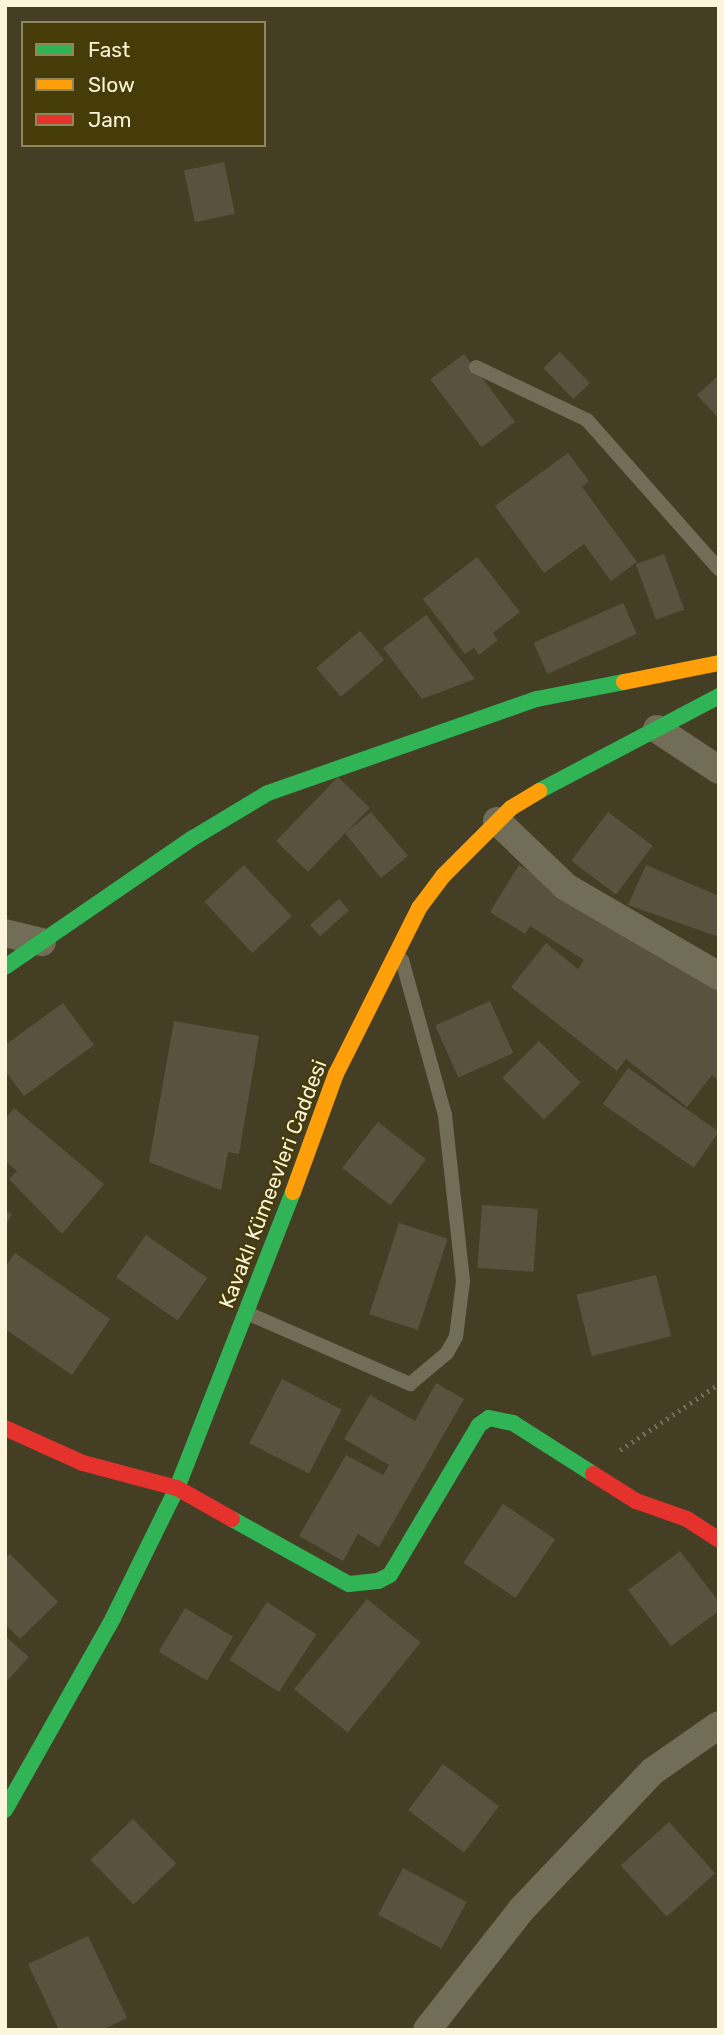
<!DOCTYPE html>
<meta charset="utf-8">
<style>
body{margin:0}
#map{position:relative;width:724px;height:2035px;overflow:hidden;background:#443f24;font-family:Rubik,sans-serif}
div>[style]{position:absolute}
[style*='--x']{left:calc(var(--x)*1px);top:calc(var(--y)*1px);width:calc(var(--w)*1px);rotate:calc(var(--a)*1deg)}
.building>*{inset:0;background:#59523e;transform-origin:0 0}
.path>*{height:4.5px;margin-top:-2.25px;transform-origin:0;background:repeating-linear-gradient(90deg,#726e5a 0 2px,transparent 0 7px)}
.lane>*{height:14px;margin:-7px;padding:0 7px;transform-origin:7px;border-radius:7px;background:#726d57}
.street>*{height:28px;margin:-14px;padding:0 14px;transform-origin:14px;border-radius:14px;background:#726d57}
.fast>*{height:16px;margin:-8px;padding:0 8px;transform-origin:8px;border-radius:8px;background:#30b455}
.slow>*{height:16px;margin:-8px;padding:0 8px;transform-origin:8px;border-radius:8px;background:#ff9f0a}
.jam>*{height:16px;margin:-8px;padding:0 8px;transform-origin:8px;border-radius:8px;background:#e5322d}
span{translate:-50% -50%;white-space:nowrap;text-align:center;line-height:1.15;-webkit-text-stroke:5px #463c09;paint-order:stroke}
.street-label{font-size:21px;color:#faf5db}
.frame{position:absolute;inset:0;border:7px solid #faf5db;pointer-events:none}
.legend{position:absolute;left:21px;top:21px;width:245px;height:126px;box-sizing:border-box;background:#463c09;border:2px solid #8e865d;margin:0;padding:9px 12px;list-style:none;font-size:21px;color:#faf5db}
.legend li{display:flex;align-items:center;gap:14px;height:35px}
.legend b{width:35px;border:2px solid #8e865d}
</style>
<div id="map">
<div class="building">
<i style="left:224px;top:162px;width:53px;height:41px;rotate:78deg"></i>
<i style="left:560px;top:352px;width:43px;height:23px;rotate:46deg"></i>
<i style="left:464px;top:354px;width:85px;height:42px;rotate:53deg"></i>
<i style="clip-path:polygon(719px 375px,719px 419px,697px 395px)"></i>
<i style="clip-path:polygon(568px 453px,589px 481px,582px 487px,637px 562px,611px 581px,584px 544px,544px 573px,495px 506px)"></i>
<i style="left:664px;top:554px;width:59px;height:30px;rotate:70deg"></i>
<i style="clip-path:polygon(477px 557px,520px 612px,493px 633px,498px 640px,479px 655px,474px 648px,465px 654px,423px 599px)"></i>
<i style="left:623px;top:603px;width:34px;height:98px;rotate:66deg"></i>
<i style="clip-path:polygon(426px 615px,475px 679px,422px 699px,383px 648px)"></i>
<i style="left:360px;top:631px;width:38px;height:57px;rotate:50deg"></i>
<i style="clip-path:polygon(338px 777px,370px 808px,345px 833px,371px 812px,408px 856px,381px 878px,345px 833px,308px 872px,276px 841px)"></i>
<i style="left:608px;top:812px;width:56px;height:61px;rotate:37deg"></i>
<i style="left:244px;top:865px;width:70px;height:54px;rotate:47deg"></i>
<i style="clip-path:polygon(519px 865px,719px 984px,719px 1082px,712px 1075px,687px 1107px,626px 1059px,617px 1071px,511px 987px,546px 943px,578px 969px,584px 960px,530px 926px,525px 934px,490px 912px)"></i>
<i style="clip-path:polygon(646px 865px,719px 896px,719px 937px,628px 905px)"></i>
<i style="left:339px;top:899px;width:15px;height:39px;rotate:48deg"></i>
<i style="left:490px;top:1001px;width:57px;height:60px;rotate:66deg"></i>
<i style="clip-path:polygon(63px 1003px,94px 1045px,24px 1096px,5px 1071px,5px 1045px)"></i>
<i style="clip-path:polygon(174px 1021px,259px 1036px,239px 1154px,228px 1152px,221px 1190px,149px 1162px)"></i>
<i style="left:539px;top:1041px;width:59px;height:52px;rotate:45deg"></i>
<i style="left:628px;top:1068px;width:111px;height:44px;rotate:35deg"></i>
<i style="clip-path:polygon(14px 1108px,104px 1184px,62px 1234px,9px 1179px,17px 1171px,5px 1161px,5px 1119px)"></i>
<i style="left:378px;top:1122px;width:61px;height:58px;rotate:38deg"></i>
<i style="left:482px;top:1205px;width:56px;height:63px;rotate:4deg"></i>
<i style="clip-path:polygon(5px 1210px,12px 1214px,5px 1226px)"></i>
<i style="left:399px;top:1223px;width:51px;height:96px;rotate:18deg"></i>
<i style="left:146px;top:1235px;width:75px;height:52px;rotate:35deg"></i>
<i style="clip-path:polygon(15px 1253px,110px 1319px,72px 1375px,5px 1329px,5px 1267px)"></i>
<i style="left:656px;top:1275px;width:63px;height:82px;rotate:76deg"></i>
<i style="left:282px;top:1379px;width:67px;height:72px;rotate:27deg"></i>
<i style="clip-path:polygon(436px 1383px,464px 1399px,379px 1547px,358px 1534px,343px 1561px,299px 1536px,346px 1455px,383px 1475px,389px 1465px,344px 1439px,370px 1395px,415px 1421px)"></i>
<i style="left:503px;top:1504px;width:63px;height:71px;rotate:34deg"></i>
<i style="clip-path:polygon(680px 1551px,719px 1602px,719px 1611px,671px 1646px,628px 1590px)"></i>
<i style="clip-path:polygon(10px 1554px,58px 1602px,20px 1639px,5px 1624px,5px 1558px)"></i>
<i style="left:367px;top:1599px;width:69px;height:116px;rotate:39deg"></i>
<i style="left:267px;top:1602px;width:59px;height:69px;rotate:33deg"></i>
<i style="left:185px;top:1608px;width:56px;height:51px;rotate:31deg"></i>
<i style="clip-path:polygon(5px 1636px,29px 1657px,5px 1683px)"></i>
<i style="left:443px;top:1764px;width:70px;height:58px;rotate:37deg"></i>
<i style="left:133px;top:1819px;width:62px;height:59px;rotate:46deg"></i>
<i style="left:669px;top:1822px;width:69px;height:65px;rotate:48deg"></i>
<i style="left:403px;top:1868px;width:72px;height:53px;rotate:28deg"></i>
<i style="clip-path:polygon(88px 1936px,127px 2018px,102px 2030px,59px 2030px,28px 1964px)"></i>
</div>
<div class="path">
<i style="--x:620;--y:1450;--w:119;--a:-33.7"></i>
</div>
<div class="lane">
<i style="--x:476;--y:367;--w:123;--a:25.5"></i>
<i style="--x:587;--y:420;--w:199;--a:48.5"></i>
<i style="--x:249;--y:1314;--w:176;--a:23.5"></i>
<i style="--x:410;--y:1384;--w:48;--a:-40"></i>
<i style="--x:447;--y:1353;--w:18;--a:-61"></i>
<i style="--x:456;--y:1337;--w:56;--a:-82.9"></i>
<i style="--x:463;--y:1281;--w:167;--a:-96.2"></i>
<i style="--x:445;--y:1115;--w:161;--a:-105.5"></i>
</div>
<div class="street">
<i style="--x:657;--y:729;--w:74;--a:33.5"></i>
<i style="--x:497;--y:821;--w:95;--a:43.7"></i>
<i style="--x:566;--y:887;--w:177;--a:30.2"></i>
<i style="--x:5;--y:933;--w:38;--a:14"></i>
<i style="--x:427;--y:2030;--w:152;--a:-51.9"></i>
<i style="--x:521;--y:1910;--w:192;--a:-46.5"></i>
<i style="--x:653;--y:1771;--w:80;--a:-34.9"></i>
</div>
<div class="fast">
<i style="--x:539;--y:791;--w:204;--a:-27.8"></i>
<i style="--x:5;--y:967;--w:228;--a:-34.5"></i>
<i style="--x:193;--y:838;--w:87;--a:-31"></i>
<i style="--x:268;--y:793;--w:285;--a:-19.3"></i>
<i style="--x:537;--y:699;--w:89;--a:-11.1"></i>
<i style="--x:232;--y:1519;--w:134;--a:29.1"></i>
<i style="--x:349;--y:1584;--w:29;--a:-6"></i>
<i style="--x:378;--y:1581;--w:13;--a:-27"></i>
<i style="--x:390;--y:1575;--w:174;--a:-59.3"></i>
<i style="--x:479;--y:1425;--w:12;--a:-35"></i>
<i style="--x:489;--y:1418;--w:25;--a:12"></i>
<i style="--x:513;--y:1423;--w:95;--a:32.5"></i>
<i style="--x:5;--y:1810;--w:220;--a:-60.6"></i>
<i style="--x:113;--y:1618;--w:145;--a:-63.8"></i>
<i style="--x:177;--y:1488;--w:318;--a:-68.6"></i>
</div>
<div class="slow">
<i style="--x:624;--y:682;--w:97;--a:-11.3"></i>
<i style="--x:293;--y:1192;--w:126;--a:-70"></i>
<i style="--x:336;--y:1074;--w:186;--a:-63.4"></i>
<i style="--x:419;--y:908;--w:40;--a:-53"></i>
<i style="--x:443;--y:876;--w:96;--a:-45"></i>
<i style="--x:511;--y:808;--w:33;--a:-31"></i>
</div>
<div class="jam">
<i style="--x:5;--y:1428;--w:85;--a:24.2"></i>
<i style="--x:83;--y:1463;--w:97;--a:14.9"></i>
<i style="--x:177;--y:1488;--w:63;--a:29.4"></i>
<i style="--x:593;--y:1474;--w:51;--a:32.1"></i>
<i style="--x:636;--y:1501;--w:54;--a:19.4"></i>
<i style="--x:687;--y:1519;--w:38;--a:33"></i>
</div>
<div class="street-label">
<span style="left:273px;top:1184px;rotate:-69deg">Kavaklı Kümeevleri Caddesi</span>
</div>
<div class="frame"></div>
<ul class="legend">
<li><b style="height:9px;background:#30b455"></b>Fast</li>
<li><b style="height:9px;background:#ff9f0a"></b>Slow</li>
<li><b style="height:9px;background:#e5322d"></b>Jam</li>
</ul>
</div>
